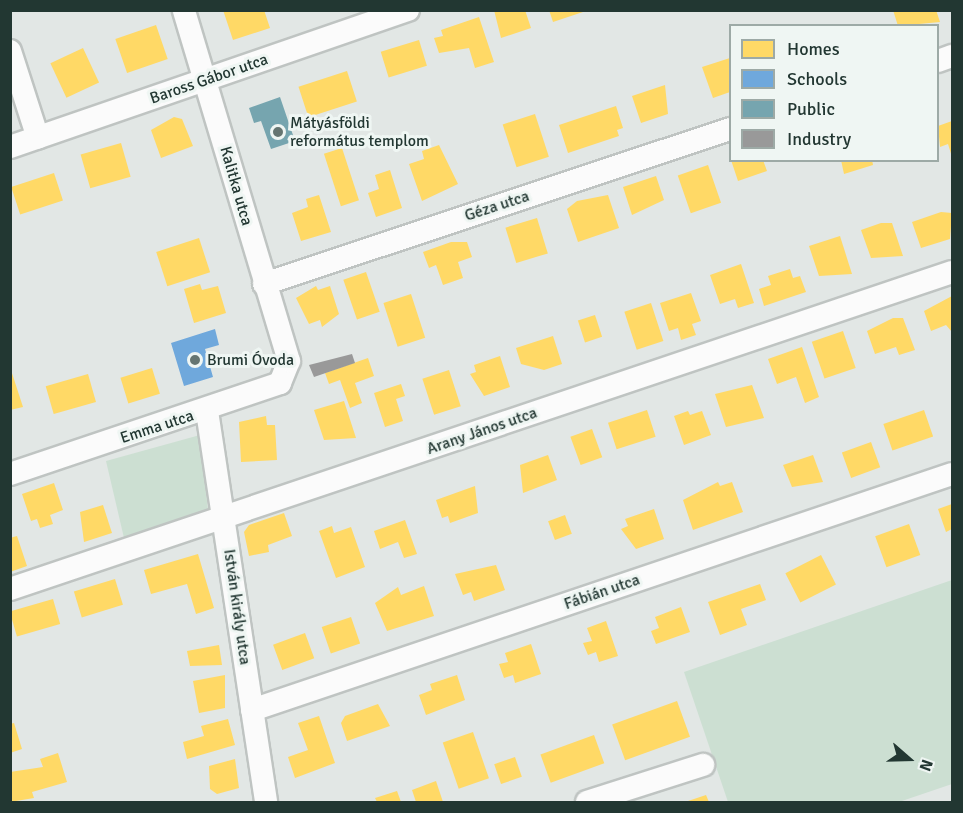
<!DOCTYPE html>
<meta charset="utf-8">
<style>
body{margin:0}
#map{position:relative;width:963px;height:813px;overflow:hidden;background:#e2e7e5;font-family:Signika,sans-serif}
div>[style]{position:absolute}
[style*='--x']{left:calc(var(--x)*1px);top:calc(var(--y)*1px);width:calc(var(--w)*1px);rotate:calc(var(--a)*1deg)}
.green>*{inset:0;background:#ccdfd2}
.homes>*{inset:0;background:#ffd966;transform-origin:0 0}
.schools>*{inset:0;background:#6fa8dc}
.public>*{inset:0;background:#76a5af}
.industry>*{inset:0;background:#999}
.roads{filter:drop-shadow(2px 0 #bfc4c2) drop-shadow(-2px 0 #bfc4c2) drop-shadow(0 2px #bfc4c2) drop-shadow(0 -2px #bfc4c2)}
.minor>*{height:22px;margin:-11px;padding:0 11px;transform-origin:11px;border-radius:11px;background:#fbfbfb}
.dots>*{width:16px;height:16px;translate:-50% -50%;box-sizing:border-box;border:3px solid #eff6f3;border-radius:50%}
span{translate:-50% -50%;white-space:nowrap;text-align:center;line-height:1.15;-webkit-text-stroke:6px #eff6f3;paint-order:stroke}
.street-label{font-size:16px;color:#223732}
.poi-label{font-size:16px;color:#223732}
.left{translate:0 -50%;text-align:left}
.frame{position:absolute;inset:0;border:12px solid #223732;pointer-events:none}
.legend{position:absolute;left:729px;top:24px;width:210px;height:138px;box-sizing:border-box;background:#eff6f3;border:2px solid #9daaa6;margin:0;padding:8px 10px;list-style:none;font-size:18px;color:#223732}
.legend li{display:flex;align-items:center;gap:12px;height:30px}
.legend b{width:30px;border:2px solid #9daaa6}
.north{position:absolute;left:879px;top:729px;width:60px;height:60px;-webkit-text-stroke:4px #eff6f3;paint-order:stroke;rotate:110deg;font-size:16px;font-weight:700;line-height:24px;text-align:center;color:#223732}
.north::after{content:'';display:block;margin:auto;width:21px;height:27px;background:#223732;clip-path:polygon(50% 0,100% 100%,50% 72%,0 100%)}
</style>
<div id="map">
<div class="green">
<i style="clip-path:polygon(200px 435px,208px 510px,124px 538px,106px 461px)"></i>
<i style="clip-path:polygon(952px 580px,952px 784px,899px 802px,728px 802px,684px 672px)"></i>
</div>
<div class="homes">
<i style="clip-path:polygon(223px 10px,264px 10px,270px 28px,233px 40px)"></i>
<i style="clip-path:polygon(494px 10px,525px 10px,531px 28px,501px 38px)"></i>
<i style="clip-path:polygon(549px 10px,582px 10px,583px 12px,553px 22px)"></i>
<i style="clip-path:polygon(893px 10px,936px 10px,940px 22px,898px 26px)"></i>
<i style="clip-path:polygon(479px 17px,494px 62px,475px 68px,469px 48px,439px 53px,434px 38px,443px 36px,441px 30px)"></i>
<i style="left:156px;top:25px;width:36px;height:43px;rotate:71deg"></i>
<i style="left:419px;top:40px;width:27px;height:40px;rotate:73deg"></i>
<i style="left:83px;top:48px;width:38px;height:36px;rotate:65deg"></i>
<i style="clip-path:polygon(730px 58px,730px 92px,713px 98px,702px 67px)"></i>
<i style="left:347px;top:71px;width:32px;height:51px;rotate:72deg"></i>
<i style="clip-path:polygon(665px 85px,668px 114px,641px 123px,632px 96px)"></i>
<i style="clip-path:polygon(616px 106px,623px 128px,617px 130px,619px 136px,568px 153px,559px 125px)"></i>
<i style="left:535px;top:114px;width:45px;height:34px;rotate:72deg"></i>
<i style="clip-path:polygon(174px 117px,182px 119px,193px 146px,161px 158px,151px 130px)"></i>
<i style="clip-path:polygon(952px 121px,952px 157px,948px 144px,940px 147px,938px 126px)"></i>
<i style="left:121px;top:143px;width:35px;height:42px;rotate:74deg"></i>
<i style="clip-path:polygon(439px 145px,458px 184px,422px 201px,409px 164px,424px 159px,422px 151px)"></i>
<i style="left:342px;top:148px;width:55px;height:19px;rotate:72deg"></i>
<i style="clip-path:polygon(731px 160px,763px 160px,767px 171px,738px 181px)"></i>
<i style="clip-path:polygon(841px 160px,872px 160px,873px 165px,844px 174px)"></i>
<i style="left:708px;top:165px;width:40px;height:32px;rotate:71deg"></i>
<i style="clip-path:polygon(390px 170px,402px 208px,376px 217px,368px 193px,379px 189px,375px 175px)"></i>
<i style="left:54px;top:173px;width:29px;height:45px;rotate:72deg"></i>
<i style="clip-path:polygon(656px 176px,664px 200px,632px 215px,623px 187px)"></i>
<i style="clip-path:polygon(319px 195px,331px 232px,301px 241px,292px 213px,308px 207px,306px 199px)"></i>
<i style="clip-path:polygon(608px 195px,619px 228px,578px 242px,567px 209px,577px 201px)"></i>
<i style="clip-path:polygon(941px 212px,952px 213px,950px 239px,921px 248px,912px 222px)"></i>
<i style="left:537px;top:218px;width:37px;height:33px;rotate:73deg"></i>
<i style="clip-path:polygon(881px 223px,892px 223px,903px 256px,871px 258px,861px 230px)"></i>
<i style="clip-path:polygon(840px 236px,852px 274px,819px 276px,809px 246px)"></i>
<i style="left:199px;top:238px;width:36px;height:45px;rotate:72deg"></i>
<i style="clip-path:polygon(451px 242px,467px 242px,472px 257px,458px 262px,463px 278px,443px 285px,436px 265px,429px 268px,423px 252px)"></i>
<i style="clip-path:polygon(741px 264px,754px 303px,738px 308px,735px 299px,720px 304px,710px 275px)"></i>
<i style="clip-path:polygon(790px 269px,793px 278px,800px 276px,806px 292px,764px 306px,759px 289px,771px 285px,768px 276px)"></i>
<i style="left:366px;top:272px;width:42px;height:24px;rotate:71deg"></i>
<i style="clip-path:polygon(200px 284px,202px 290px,218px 286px,226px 313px,194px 323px,184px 289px)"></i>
<i style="clip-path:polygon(316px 286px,318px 290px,330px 286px,339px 314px,322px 327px,320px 320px,309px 324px,296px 298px)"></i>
<i style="clip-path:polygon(691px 293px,701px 321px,692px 324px,696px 335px,681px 340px,678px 328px,669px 331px,660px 303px)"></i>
<i style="left:411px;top:294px;width:46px;height:29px;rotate:72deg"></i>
<i style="clip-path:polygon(952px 296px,952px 332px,946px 325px,931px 331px,924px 311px)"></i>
<i style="left:651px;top:303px;width:40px;height:28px;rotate:72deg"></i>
<i style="left:595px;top:315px;width:23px;height:18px;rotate:72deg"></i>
<i style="clip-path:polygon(893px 318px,903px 318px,915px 350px,899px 355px,896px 347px,875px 354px,867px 331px)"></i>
<i style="left:843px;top:331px;width:39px;height:33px;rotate:71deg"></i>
<i style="clip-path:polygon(553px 336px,562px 364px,544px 370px,521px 364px,516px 348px)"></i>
<i style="clip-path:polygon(802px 347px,819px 397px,805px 403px,796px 377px,777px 384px,768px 359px)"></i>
<i style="clip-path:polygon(500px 356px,510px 387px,484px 396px,470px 374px,476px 372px,474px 365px)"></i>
<i style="clip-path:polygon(368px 358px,374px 376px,355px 383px,362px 403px,350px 408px,340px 380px,329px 384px,325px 373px)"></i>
<i style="clip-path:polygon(10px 367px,23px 407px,10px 410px)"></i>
<i style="left:152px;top:368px;width:27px;height:33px;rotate:73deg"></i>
<i style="left:449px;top:370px;width:38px;height:28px;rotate:72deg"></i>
<i style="left:88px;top:374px;width:29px;height:44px;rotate:74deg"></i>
<i style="clip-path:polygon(401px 384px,405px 396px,396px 399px,403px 421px,385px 427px,374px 393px)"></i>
<i style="clip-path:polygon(752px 385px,764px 418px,726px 427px,715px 394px)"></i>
<i style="clip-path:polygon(344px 401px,356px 438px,324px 440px,314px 410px)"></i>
<i style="left:647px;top:410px;width:28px;height:41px;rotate:72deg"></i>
<i style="left:924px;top:410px;width:28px;height:43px;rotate:71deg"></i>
<i style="clip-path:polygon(688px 411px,690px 415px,702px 411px,711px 435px,684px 445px,674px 416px)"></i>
<i style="clip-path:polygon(266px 416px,267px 425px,275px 425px,277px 460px,241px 462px,239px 422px)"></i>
<i style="left:592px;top:429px;width:30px;height:23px;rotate:70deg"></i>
<i style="left:871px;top:442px;width:27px;height:31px;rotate:70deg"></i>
<i style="clip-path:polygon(548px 455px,557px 480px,523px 493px,520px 465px)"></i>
<i style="clip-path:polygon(813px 455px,823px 482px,792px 487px,783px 465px)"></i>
<i style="clip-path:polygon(718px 482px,720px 486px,732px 482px,743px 512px,693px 530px,683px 500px)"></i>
<i style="clip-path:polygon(54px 483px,63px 510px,50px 515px,53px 524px,40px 528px,37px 519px,31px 521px,22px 494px)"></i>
<i style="clip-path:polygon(475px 486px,478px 513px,450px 523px,448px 516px,442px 518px,436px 500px)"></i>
<i style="clip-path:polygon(952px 504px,952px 529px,946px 532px,938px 509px)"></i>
<i style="clip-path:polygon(103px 505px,112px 533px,84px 542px,80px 512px)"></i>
<i style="clip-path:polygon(654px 509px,664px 539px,636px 549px,621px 529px,628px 526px,625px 519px)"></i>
<i style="clip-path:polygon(284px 513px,292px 536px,268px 545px,269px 552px,249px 556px,244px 532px,249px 525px)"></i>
<i style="left:565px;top:515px;width:20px;height:18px;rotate:70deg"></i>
<i style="clip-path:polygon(405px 520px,417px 554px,404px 558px,398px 542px,380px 549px,374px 531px)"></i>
<i style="left:909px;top:524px;width:33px;height:36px;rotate:70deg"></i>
<i style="clip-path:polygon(332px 526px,334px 533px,351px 527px,365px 567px,336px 578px,319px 531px)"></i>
<i style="clip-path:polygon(17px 536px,27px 566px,10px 572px,10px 538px)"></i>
<i style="clip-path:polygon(198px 554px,214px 608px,196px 614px,187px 584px,151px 594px,144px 570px)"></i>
<i style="left:821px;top:555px;width:33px;height:40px;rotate:63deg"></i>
<i style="clip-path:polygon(496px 565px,505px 590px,474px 601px,471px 592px,463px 595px,455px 574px)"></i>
<i style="left:115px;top:579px;width:27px;height:43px;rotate:73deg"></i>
<i style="clip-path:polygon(760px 584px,766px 600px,741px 609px,747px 625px,720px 635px,708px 602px)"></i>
<i style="clip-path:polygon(424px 586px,434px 616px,387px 631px,375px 603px,398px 587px,401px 595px)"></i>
<i style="left:53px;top:599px;width:26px;height:45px;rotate:74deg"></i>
<i style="clip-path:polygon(681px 607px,690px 632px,656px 644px,651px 631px,659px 628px,655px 617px)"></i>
<i style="left:351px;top:617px;width:28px;height:31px;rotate:71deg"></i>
<i style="clip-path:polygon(606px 621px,618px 656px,599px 662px,596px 652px,588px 655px,583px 643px,592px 641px,587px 628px)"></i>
<i style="left:305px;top:633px;width:27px;height:34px;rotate:70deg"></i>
<i style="clip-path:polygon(531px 644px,541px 674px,515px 683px,513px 675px,504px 678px,499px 664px,508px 662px,505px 653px)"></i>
<i style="clip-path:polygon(219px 645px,222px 665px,190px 666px,187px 651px)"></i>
<i style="clip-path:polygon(225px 675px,225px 708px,199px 713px,193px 681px)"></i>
<i style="clip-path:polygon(457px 675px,465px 700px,426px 715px,419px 695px,432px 690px,430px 684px)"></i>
<i style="left:677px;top:701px;width:38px;height:69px;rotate:70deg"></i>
<i style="clip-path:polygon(378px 704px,390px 726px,347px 741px,341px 723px,345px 716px)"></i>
<i style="clip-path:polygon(319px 716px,335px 763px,295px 778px,288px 757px,308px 750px,298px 723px)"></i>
<i style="clip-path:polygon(228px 719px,235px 745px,187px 759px,183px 742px,204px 736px,201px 726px)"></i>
<i style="clip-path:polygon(14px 723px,22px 749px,10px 753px,10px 724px)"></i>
<i style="left:473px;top:732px;width:49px;height:32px;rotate:71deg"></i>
<i style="left:594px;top:735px;width:30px;height:57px;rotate:70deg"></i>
<i style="clip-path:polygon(58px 753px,67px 782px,32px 792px,34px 798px,10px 802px,10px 772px,43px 767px,40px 759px)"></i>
<i style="left:515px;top:757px;width:21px;height:22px;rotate:71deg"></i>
<i style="clip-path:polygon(235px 759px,239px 788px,217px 794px,210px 789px,209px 766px)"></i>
<i style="clip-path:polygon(436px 781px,443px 802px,416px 802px,412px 790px)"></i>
<i style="clip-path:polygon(397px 791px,401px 802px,377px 802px,375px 798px)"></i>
<i style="clip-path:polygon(706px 795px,709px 802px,685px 802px)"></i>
</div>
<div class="schools">
<i style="clip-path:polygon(215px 329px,219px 345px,205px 349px,213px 377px,184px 386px,171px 343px)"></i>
</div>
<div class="public">
<i style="clip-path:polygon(280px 97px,295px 141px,271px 149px,261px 121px,254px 123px,249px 108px)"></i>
</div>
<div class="industry">
<i style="clip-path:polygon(352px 354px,355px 363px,314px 377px,309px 365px)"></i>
</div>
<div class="roads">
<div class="minor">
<i style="--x:10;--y:51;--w:91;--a:72.2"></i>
<i style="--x:938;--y:61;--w:15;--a:-20"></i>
<i style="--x:10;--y:147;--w:421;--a:-19"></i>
<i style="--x:264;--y:284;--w:491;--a:-18.4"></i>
<i style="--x:207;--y:411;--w:395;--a:81.4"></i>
<i style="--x:10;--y:474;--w:285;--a:-18.6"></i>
<i style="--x:280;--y:383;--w:24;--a:-68"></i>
<i style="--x:289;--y:361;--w:366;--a:-106.7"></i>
<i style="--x:10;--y:589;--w:994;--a:-18.6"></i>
<i style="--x:252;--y:710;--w:739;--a:-18.63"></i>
<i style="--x:587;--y:802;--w:122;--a:-17.7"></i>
</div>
</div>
<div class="dots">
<i style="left:278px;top:132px;background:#657571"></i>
<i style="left:195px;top:360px;background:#657571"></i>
</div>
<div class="street-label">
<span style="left:209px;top:79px;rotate:-19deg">Baross Gábor utca</span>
<span style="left:236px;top:186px;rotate:74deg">Kalitka utca</span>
<span style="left:497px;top:206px;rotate:-18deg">Géza utca</span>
<span style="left:157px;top:427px;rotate:-18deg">Emma utca</span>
<span style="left:482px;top:431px;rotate:-19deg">Arany János utca</span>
<span style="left:602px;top:592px;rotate:-19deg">Fábián utca</span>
<span style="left:237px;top:607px;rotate:82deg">István király utca</span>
</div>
<div class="poi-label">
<span class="left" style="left:290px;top:132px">Mátyásföldi<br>református templom</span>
<span class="left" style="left:207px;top:360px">Brumi Óvoda</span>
</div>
<div class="frame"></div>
<ul class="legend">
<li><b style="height:16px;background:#ffd966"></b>Homes</li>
<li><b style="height:16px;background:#6fa8dc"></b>Schools</li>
<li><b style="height:16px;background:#76a5af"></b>Public</li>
<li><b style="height:16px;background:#999"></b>Industry</li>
</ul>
<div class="north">N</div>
</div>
